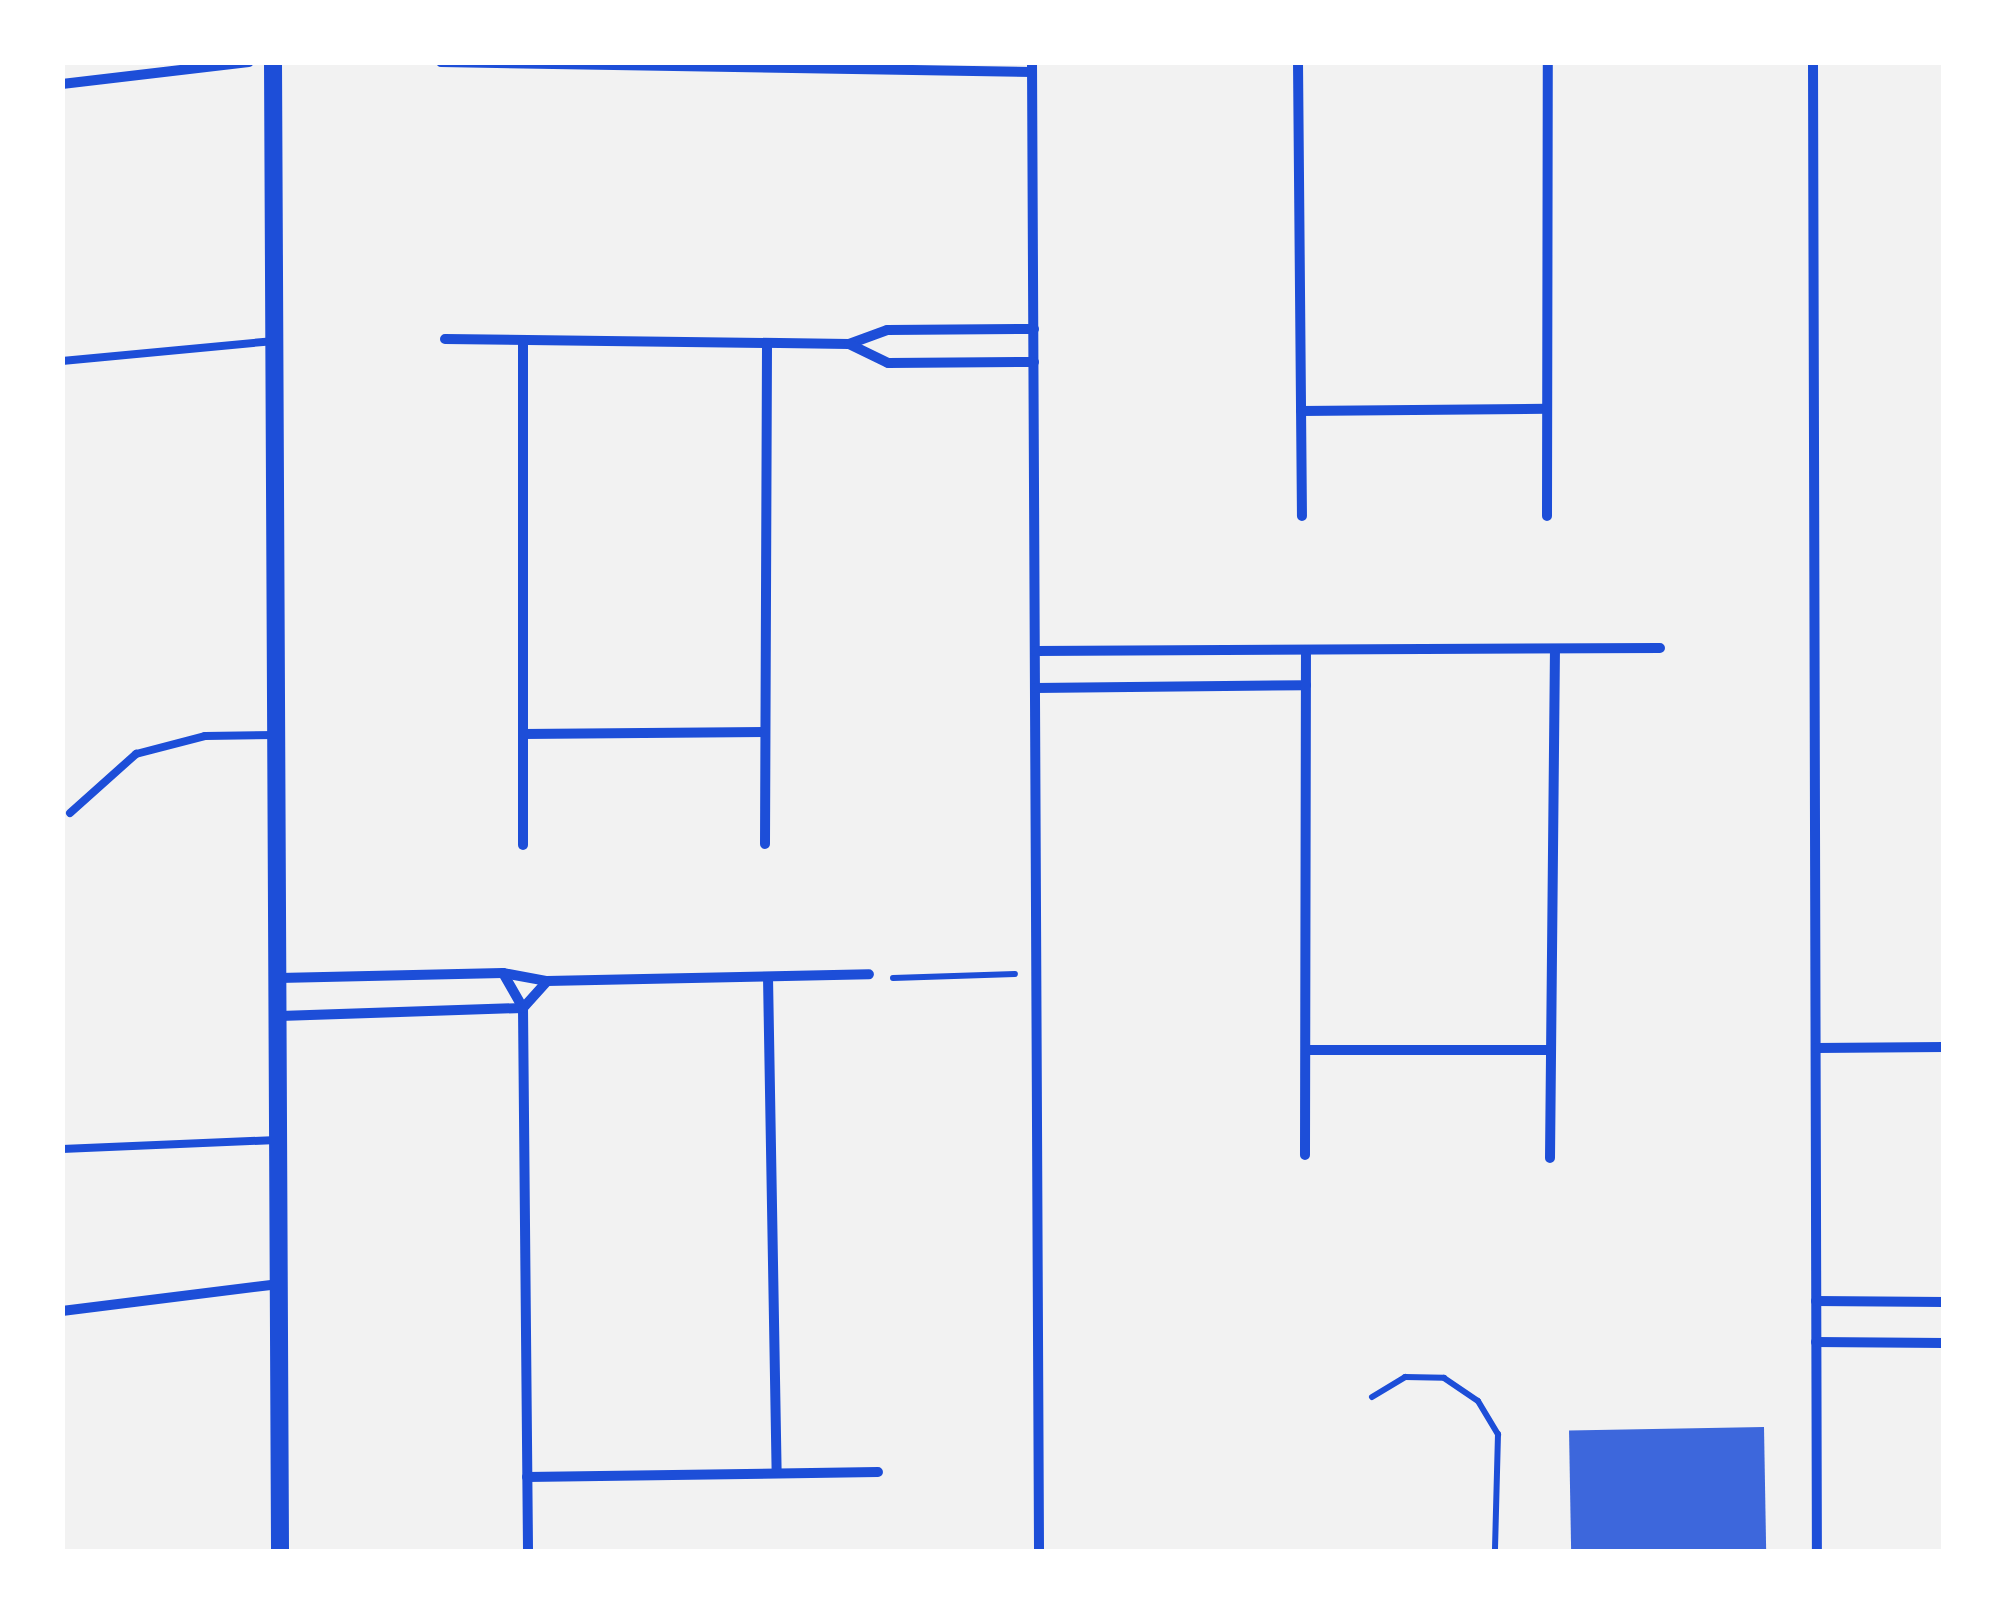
<!DOCTYPE html>
<style>
body{margin:0}
#map{position:relative;width:2006px;height:1614px;overflow:hidden;background:#f2f2f2;font-family:Lato,sans-serif}
div>[style]{position:absolute}
[style*='--x']{left:calc(var(--x)*1px);top:calc(var(--y)*1px);width:calc(var(--w)*1px);rotate:calc(var(--a)*1deg)}
.building>*{inset:0;background:#3d67dc;transform-origin:0 0}
.path>*{height:6px;margin:-3px;padding:0 3px;transform-origin:3px;border-radius:3px;background:#1d4ed8}
.service>*{height:8px;margin:-4px;padding:0 4px;transform-origin:4px;border-radius:4px;background:#1d4ed8}
.minor>*{height:10px;margin:-5px;padding:0 5px;transform-origin:5px;border-radius:5px;background:#1d4ed8}
.tertiary>*{height:18px;margin:-9px;padding:0 9px;transform-origin:9px;border-radius:9px;background:#1d4ed8}
span{translate:-50% -50%;white-space:nowrap;text-align:center;line-height:1.15;-webkit-text-stroke:10px #fff;paint-order:stroke}
.frame{position:absolute;inset:0;border:65px solid #fff;pointer-events:none}
</style>
<div id="map">
<div class="building">
<i style="left:1764px;top:1427px;width:125px;height:195px;rotate:89deg"></i>
</div>
<div class="path">
<i style="--x:893;--y:978;--w:122;--a:-1.9"></i>
<i style="--x:1372;--y:1397;--w:39;--a:-31"></i>
<i style="--x:1405;--y:1377;--w:39;--a:1"></i>
<i style="--x:1444;--y:1378;--w:41;--a:34.1"></i>
<i style="--x:1478;--y:1401;--w:39;--a:59"></i>
<i style="--x:1498;--y:1434;--w:118;--a:91.5"></i>
</div>
<div class="service">
<i style="--x:62;--y:361;--w:211;--a:-5.4"></i>
<i style="--x:70;--y:813;--w:89;--a:-41.8"></i>
<i style="--x:136;--y:754;--w:71;--a:-14.6"></i>
<i style="--x:205;--y:736;--w:71;--a:-0.8"></i>
<i style="--x:62;--y:1149;--w:215;--a:-2.4"></i>
</div>
<div class="minor">
<i style="--x:441;--y:62;--w:591;--a:0.97"></i>
<i style="--x:1032;--y:62;--w:1490;--a:89.73"></i>
<i style="--x:1298;--y:62;--w:454;--a:89.5"></i>
<i style="--x:1813;--y:62;--w:1490;--a:89.85"></i>
<i style="--x:62;--y:84;--w:188;--a:-6.7"></i>
<i style="--x:445;--y:339;--w:404;--a:0.7"></i>
<i style="--x:849;--y:344;--w:40;--a:-20.2"></i>
<i style="--x:887;--y:330;--w:147;--a:-0.4"></i>
<i style="--x:849;--y:344;--w:43;--a:26"></i>
<i style="--x:888;--y:363;--w:146;--a:-0.4"></i>
<i style="--x:1301;--y:411;--w:246;--a:-0.5"></i>
<i style="--x:1547;--y:516;--w:454;--a:-89.9"></i>
<i style="--x:1035;--y:651;--w:625;--a:-0.28"></i>
<i style="--x:1035;--y:688;--w:271;--a:-0.6"></i>
<i style="--x:523;--y:734;--w:242;--a:-0.5"></i>
<i style="--x:765;--y:844;--w:501;--a:-89.77"></i>
<i style="--x:523;--y:845;--w:505;--a:-90"></i>
<i style="--x:503;--y:973;--w:40;--a:60.3"></i>
<i style="--x:523;--y:1008;--w:544;--a:89.47"></i>
<i style="--x:768;--y:977;--w:496;--a:89"></i>
<i style="--x:279;--y:978;--w:224;--a:-1.3"></i>
<i style="--x:503;--y:973;--w:45;--a:10.3"></i>
<i style="--x:547;--y:981;--w:322;--a:-1.2"></i>
<i style="--x:280;--y:1016;--w:243;--a:-1.9"></i>
<i style="--x:523;--y:1008;--w:36;--a:-48"></i>
<i style="--x:1816;--y:1048;--w:128;--a:-0.4"></i>
<i style="--x:1306;--y:1050;--w:245;--a:0"></i>
<i style="--x:1305;--y:1155;--w:505;--a:-89.89"></i>
<i style="--x:1550;--y:1158;--w:509;--a:-89.44"></i>
<i style="--x:1816;--y:1301;--w:128;--a:0.4"></i>
<i style="--x:62;--y:1311;--w:219;--a:-7.1"></i>
<i style="--x:1816;--y:1342;--w:128;--a:0.4"></i>
<i style="--x:527;--y:1477;--w:351;--a:-0.8"></i>
</div>
<div class="tertiary">
<i style="--x:273;--y:62;--w:1490;--a:89.73"></i>
</div>
<div class="frame"></div>
</div>
